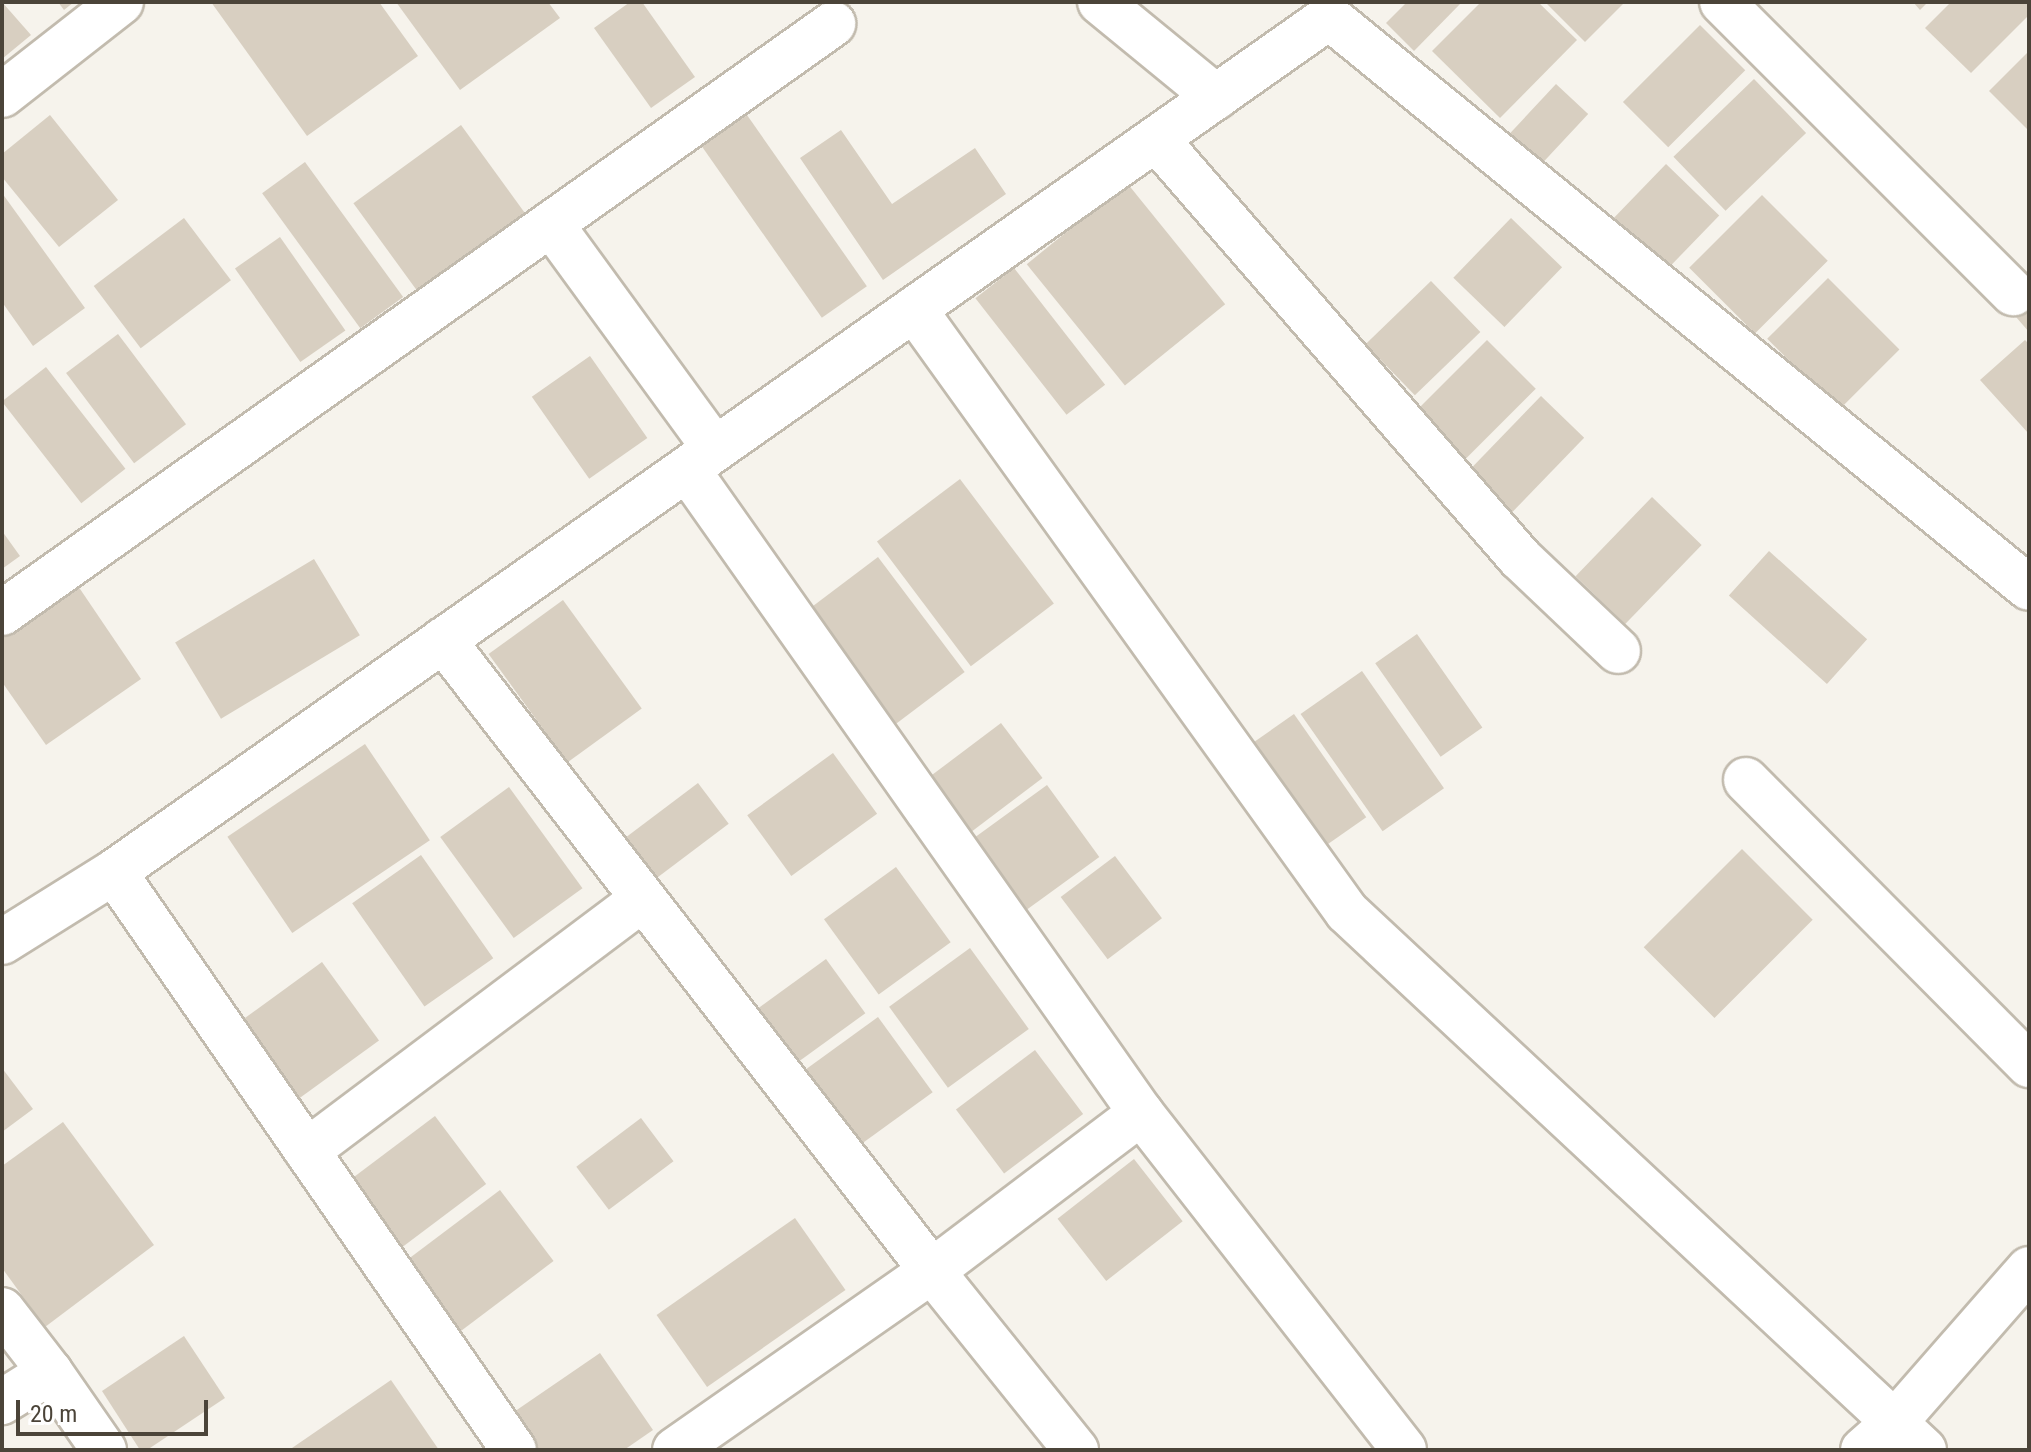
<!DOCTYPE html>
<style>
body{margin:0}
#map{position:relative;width:2031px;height:1452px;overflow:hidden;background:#f6f3ec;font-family:"Roboto Condensed",sans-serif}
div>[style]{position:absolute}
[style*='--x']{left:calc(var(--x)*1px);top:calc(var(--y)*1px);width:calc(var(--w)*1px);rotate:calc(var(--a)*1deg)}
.building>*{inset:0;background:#d8cfc1;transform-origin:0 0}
.roads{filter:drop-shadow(2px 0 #c2bbae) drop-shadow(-2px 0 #c2bbae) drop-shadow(0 2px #c2bbae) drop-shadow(0 -2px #c2bbae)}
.minor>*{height:44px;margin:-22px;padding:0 22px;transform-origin:22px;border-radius:22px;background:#fff}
span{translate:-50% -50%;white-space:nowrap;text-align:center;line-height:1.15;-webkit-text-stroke:6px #fff;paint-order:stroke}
.frame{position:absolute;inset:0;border:4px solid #4b4439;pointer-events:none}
.scale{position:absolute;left:16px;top:1400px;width:192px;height:36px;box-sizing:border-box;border:4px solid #4b4439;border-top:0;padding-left:10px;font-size:24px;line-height:28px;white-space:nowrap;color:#4b4439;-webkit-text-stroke:6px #fff;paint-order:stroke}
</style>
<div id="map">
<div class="building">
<i style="clip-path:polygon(2px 2px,31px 35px,2px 59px)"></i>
<i style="clip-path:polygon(58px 2px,74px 2px,64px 10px)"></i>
<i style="clip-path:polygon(211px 2px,379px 2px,418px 56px,307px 136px)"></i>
<i style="clip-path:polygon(396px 2px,548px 2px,560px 18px,460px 90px)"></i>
<i style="clip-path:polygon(630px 2px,642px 2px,695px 77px,651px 108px,594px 28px)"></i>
<i style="clip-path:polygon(1407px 2px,1462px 2px,1414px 51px,1386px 23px)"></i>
<i style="clip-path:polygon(1481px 2px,1538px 2px,1577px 40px,1500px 118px,1432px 51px)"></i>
<i style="clip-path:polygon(1545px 2px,1625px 2px,1585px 42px)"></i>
<i style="clip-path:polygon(1913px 2px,1928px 2px,1920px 10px)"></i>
<i style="clip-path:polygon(1951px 2px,2029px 2px,2029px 15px,1971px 73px,1925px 28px)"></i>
<i style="left:1700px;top:25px;width:64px;height:109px;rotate:45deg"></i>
<i style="clip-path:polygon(2029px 51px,2029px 131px,1989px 91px)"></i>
<i style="left:1754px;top:79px;width:75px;height:112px;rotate:46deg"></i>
<i style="left:1556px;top:84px;width:44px;height:78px;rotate:43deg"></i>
<i style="clip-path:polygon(50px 115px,118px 200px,59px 247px,2px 177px,2px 154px)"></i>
<i style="left:747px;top:115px;width:209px;height:55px;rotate:55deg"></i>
<i style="left:461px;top:125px;width:113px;height:133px;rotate:54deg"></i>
<i style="clip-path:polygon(841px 130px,892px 204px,975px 148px,1006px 194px,883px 280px,800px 158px)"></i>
<i style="left:305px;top:162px;width:167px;height:53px;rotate:54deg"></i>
<i style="left:1666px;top:164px;width:74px;height:88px;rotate:44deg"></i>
<i style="left:1127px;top:183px;width:156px;height:129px;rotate:51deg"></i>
<i style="clip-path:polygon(2px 193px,85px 308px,33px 346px,2px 302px)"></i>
<i style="left:1762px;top:195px;width:93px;height:103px;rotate:45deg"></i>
<i style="left:184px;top:218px;width:78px;height:113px;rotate:53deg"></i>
<i style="left:1511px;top:218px;width:71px;height:83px;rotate:44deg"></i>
<i style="left:280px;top:237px;width:114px;height:55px;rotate:55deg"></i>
<i style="left:1014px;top:268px;width:148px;height:49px;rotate:52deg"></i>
<i style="left:1828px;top:278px;width:101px;height:86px;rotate:45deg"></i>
<i style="clip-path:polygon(2029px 280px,2029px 332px,2003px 302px)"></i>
<i style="left:1431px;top:281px;width:71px;height:91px;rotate:46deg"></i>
<i style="left:118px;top:334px;width:113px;height:65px;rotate:53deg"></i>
<i style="left:1487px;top:340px;width:69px;height:105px;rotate:45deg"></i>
<i style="clip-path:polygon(2025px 340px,2029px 344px,2029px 434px,1980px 380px)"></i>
<i style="left:590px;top:356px;width:100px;height:71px;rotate:55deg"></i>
<i style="left:46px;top:367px;width:129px;height:56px;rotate:52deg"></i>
<i style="left:1541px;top:396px;width:60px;height:105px;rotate:44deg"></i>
<i style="left:960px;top:479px;width:156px;height:104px;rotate:53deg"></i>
<i style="left:1652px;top:497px;width:69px;height:110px;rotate:44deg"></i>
<i style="clip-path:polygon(2px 531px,20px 556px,2px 569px)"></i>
<i style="left:1769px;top:551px;width:132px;height:60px;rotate:42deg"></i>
<i style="left:878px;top:557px;width:144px;height:95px;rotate:53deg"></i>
<i style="left:314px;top:559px;width:89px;height:162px;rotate:59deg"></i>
<i style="clip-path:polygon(76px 583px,141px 679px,46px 745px,2px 682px,2px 634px)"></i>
<i style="left:563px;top:600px;width:134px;height:92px;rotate:54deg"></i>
<i style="left:1417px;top:634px;width:114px;height:51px;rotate:55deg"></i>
<i style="left:1362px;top:671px;width:143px;height:75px;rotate:55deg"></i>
<i style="left:1294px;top:714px;width:126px;height:65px;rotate:55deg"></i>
<i style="left:1001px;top:723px;width:69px;height:94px;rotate:53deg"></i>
<i style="left:365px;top:744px;width:116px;height:166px;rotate:56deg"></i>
<i style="left:833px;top:753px;width:75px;height:106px;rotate:54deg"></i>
<i style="left:698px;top:783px;width:51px;height:98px;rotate:53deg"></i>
<i style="left:1047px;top:785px;width:89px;height:106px;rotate:54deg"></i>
<i style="left:509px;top:787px;width:125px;height:85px;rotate:54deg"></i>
<i style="left:1742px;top:849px;width:100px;height:139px;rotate:45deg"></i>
<i style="left:421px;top:855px;width:126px;height:84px;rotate:55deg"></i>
<i style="left:1115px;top:856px;width:78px;height:68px;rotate:53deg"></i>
<i style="left:896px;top:867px;width:93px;height:89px;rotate:54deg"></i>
<i style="left:970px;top:948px;width:100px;height:100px;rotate:54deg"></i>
<i style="left:826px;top:959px;width:67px;height:90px;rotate:54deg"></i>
<i style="left:322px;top:962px;width:97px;height:104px;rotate:54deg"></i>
<i style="left:878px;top:1017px;width:93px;height:95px;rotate:54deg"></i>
<i style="left:1035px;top:1050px;width:80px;height:99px;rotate:53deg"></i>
<i style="clip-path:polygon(2px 1068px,33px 1109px,2px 1132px)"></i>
<i style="left:435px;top:1116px;width:85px;height:109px;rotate:53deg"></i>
<i style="left:641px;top:1118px;width:54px;height:81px;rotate:53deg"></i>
<i style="clip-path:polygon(63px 1122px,154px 1245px,45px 1327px,2px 1268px,2px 1166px)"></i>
<i style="left:1134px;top:1159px;width:79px;height:97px;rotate:52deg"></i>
<i style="left:500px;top:1190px;width:89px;height:121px;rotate:53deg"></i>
<i style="left:795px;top:1218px;width:88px;height:169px;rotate:55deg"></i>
<i style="clip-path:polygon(184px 1336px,225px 1398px,147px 1450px,140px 1450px,102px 1391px)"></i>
<i style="clip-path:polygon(600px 1353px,653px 1430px,624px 1450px,531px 1450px,508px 1416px)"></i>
<i style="clip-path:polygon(391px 1380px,439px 1450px,293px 1450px,292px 1448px)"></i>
</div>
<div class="roads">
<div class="minor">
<i style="--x:1100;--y:2;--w:150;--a:39.3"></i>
<i style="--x:1722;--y:2;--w:412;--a:45"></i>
<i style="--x:2;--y:95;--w:151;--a:-38"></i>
<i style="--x:1156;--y:139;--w:555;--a:49.02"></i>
<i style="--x:1520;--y:558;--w:135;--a:43.5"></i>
<i style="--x:551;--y:224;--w:278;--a:53.9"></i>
<i style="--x:914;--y:309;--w:742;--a:54.32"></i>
<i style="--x:1347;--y:912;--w:789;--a:43"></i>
<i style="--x:687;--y:469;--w:788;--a:54.82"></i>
<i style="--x:1141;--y:1113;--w:427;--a:52"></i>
<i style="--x:2;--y:613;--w:1019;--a:-35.33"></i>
<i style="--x:443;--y:640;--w:798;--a:52.23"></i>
<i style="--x:932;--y:1271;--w:230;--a:51.2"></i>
<i style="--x:1746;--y:780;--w:402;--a:45.2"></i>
<i style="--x:114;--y:872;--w:703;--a:55.32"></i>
<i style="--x:2;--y:942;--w:132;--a:-32"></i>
<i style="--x:114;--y:872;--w:1486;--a:-35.13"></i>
<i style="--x:1329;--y:17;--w:903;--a:39.2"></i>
<i style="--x:307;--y:1151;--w:420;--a:-36.9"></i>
<i style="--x:2;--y:1310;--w:78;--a:52.3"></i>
<i style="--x:50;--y:1372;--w:57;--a:148"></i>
<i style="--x:50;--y:1372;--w:95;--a:55.3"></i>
<i style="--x:675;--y:1450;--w:313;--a:-34.9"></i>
<i style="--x:932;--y:1271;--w:262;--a:-37.1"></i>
<i style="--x:1863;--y:1450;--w:44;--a:-41.3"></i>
<i style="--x:1896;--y:1421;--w:202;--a:-48.8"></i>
</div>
</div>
<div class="frame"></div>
<div class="scale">20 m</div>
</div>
